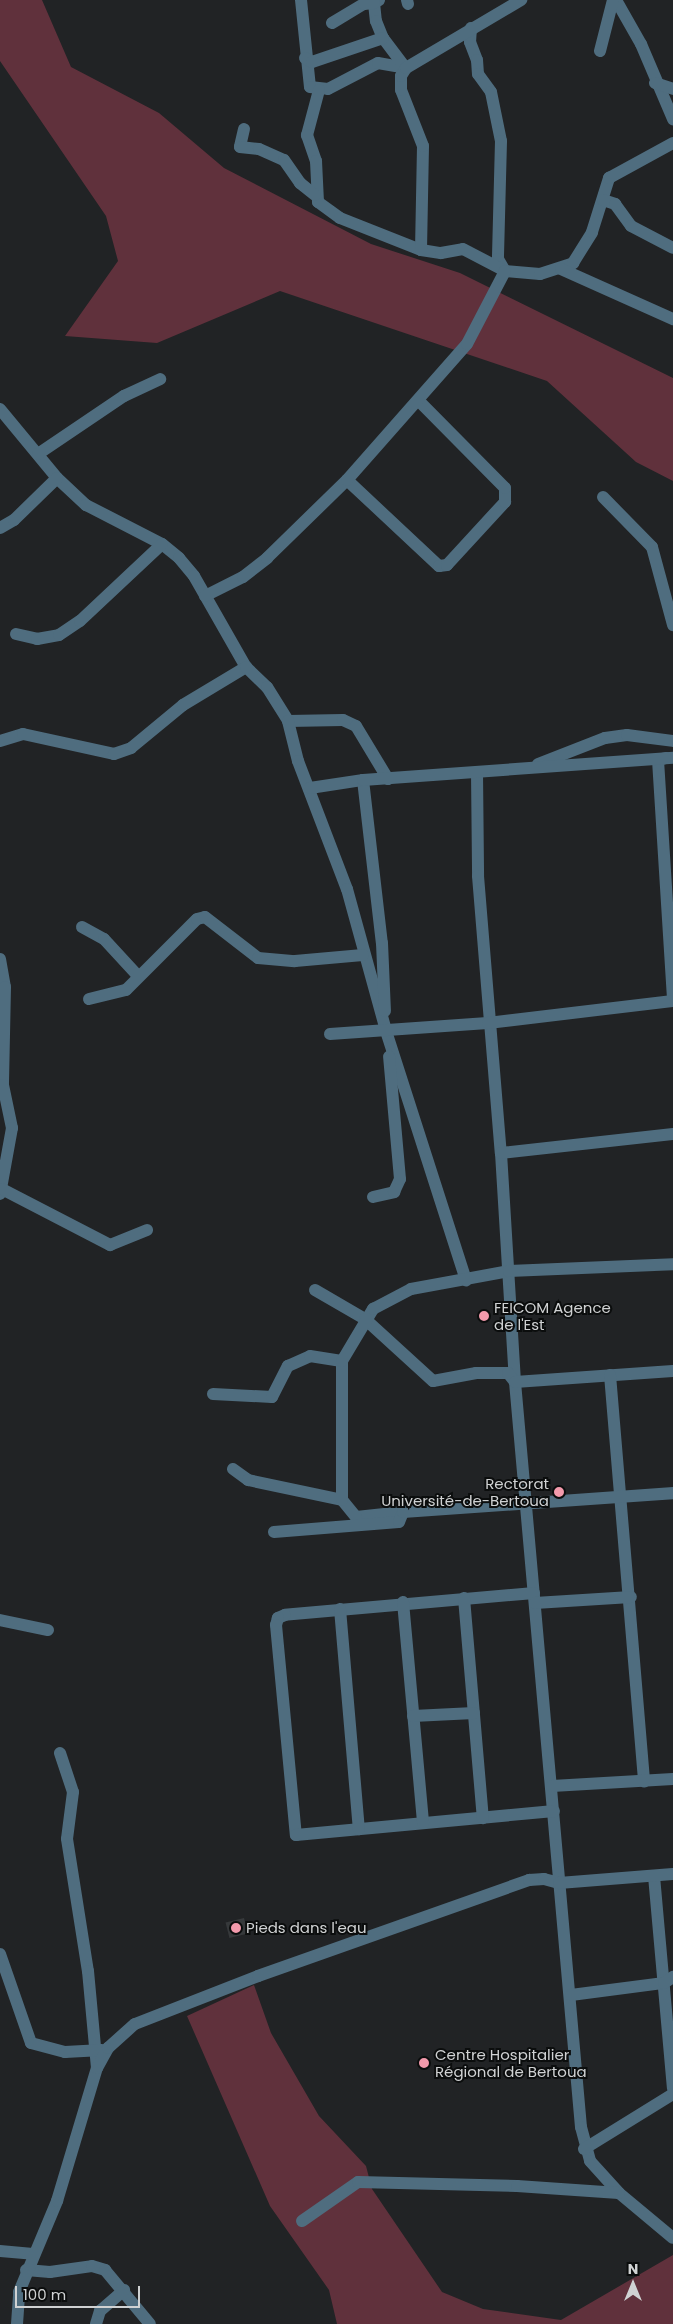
<!DOCTYPE html>
<meta charset="utf-8">
<style>
body{margin:0}
#map{position:relative;width:673px;height:2324px;overflow:hidden;background:#212325;font-family:Poppins,sans-serif}
div>[style]{position:absolute}
[style*='--x']{left:calc(var(--x)*1px);top:calc(var(--y)*1px);width:calc(var(--w)*1px);rotate:calc(var(--a)*1deg)}
.green>*{inset:0;background:#60313c}
.building>*{inset:0;background:#36393b;transform-origin:0 0}
.minor>*{height:12px;margin:-6px;padding:0 6px;transform-origin:6px;border-radius:6px;background:#4f6d7f}
.dots>*{width:14px;height:14px;translate:-50% -50%;box-sizing:border-box;border:2px solid #0b0d0d;border-radius:50%}
span{translate:-50% -50%;white-space:nowrap;text-align:center;line-height:1.15;-webkit-text-stroke:4px #0b0d0d;paint-order:stroke}
.poi-label{font-size:15px;color:#d0d2d3}
.left{translate:0 -50%;text-align:left}
.right{translate:-100% -50%;text-align:right}
.north{position:absolute;left:608px;top:2259px;width:50px;height:50px;-webkit-text-stroke:4px #0b0d0d;paint-order:stroke;rotate:0deg;font-size:14px;font-weight:700;line-height:20px;text-align:center;color:#d0d2d3}
.north::after{content:'';display:block;margin:auto;width:18px;height:22px;background:#d0d2d3;clip-path:polygon(50% 0,100% 100%,50% 72%,0 100%)}
.scale{position:absolute;left:15px;top:2286px;width:125px;height:22px;box-sizing:border-box;border:2px solid #d0d2d3;border-top:0;padding-left:6px;font-size:15px;line-height:18px;white-space:nowrap;color:#d0d2d3;-webkit-text-stroke:4px #0b0d0d;paint-order:stroke}
</style>
<div id="map">
<div class="green">
<i style="clip-path:polygon(0 0,42px 0,71px 67px,159px 113px,224px 168px,371px 244px,460px 273px,673px 378px,673px 481px,636px 462px,547px 381px,280px 291px,157px 343px,65px 336px,118px 261px,106px 216px,0 61px)"></i>
<i style="clip-path:polygon(254px 1985px,271px 2033px,319px 2116px,366px 2166px,372px 2189px,442px 2292px,483px 2309px,561px 2320px,673px 2255px,673px 2324px,337px 2324px,329px 2290px,270px 2206px,187px 2016px)"></i>
</div>
<div class="building">
<i style="left:244px;top:1918px;width:16px;height:19px;rotate:76deg"></i>
</div>
<div class="minor">
<i style="--x:301;--y:0;--w:87;--a:84.1"></i>
<i style="--x:310;--y:87;--w:18;--a:6"></i>
<i style="--x:328;--y:89;--w:56;--a:-27.5"></i>
<i style="--x:378;--y:63;--w:28;--a:10"></i>
<i style="--x:379;--y:0;--w:6;--a:149"></i>
<i style="--x:374;--y:3;--w:18;--a:84"></i>
<i style="--x:376;--y:21;--w:18;--a:68"></i>
<i style="--x:383;--y:38;--w:38;--a:53"></i>
<i style="--x:407;--y:0;--w:4;--a:76"></i>
<i style="--x:616;--y:0;--w:51;--a:60.4"></i>
<i style="--x:641;--y:44;--w:82;--a:66.9"></i>
<i style="--x:332;--y:23;--w:37;--a:-31"></i>
<i style="--x:364;--y:4;--w:10;--a:-6"></i>
<i style="--x:471;--y:28;--w:14;--a:94"></i>
<i style="--x:470;--y:42;--w:19;--a:69"></i>
<i style="--x:477;--y:60;--w:14;--a:86"></i>
<i style="--x:478;--y:74;--w:22;--a:54"></i>
<i style="--x:491;--y:92;--w:50;--a:78.5"></i>
<i style="--x:501;--y:141;--w:118;--a:91.5"></i>
<i style="--x:498;--y:259;--w:14;--a:60"></i>
<i style="--x:600;--y:51;--w:53;--a:-75.7"></i>
<i style="--x:305;--y:58;--w:8;--a:30"></i>
<i style="--x:312;--y:62;--w:75;--a:-18.7"></i>
<i style="--x:655;--y:83;--w:19;--a:18"></i>
<i style="--x:319;--y:90;--w:47;--a:104.9"></i>
<i style="--x:307;--y:135;--w:28;--a:71"></i>
<i style="--x:316;--y:161;--w:41;--a:87.2"></i>
<i style="--x:318;--y:202;--w:27;--a:36"></i>
<i style="--x:340;--y:218;--w:87;--a:21.6"></i>
<i style="--x:421;--y:250;--w:20;--a:9"></i>
<i style="--x:441;--y:253;--w:22;--a:-10"></i>
<i style="--x:463;--y:249;--w:47;--a:27.6"></i>
<i style="--x:505;--y:271;--w:35;--a:5"></i>
<i style="--x:540;--y:274;--w:35;--a:-18"></i>
<i style="--x:573;--y:263;--w:36;--a:-58"></i>
<i style="--x:592;--y:232;--w:57;--a:-72.5"></i>
<i style="--x:609;--y:178;--w:73;--a:-28.7"></i>
<i style="--x:244;--y:129;--w:18;--a:103"></i>
<i style="--x:240;--y:147;--w:19;--a:6"></i>
<i style="--x:259;--y:149;--w:27;--a:24"></i>
<i style="--x:284;--y:160;--w:28;--a:55"></i>
<i style="--x:300;--y:183;--w:19;--a:39"></i>
<i style="--x:603;--y:200;--w:13;--a:18"></i>
<i style="--x:615;--y:204;--w:27;--a:54"></i>
<i style="--x:631;--y:226;--w:47;--a:27.6"></i>
<i style="--x:421;--y:250;--w:104;--a:-88.9"></i>
<i style="--x:423;--y:146;--w:60;--a:-111.4"></i>
<i style="--x:401;--y:90;--w:14;--a:-90"></i>
<i style="--x:401;--y:76;--w:9;--a:-58"></i>
<i style="--x:406;--y:68;--w:134;--a:-30.6"></i>
<i style="--x:561;--y:269;--w:123;--a:24.1"></i>
<i style="--x:0;--y:409;--w:89;--a:50.4"></i>
<i style="--x:57;--y:478;--w:40;--a:43"></i>
<i style="--x:86;--y:505;--w:85;--a:27.2"></i>
<i style="--x:162;--y:544;--w:22;--a:39"></i>
<i style="--x:179;--y:558;--w:23;--a:50"></i>
<i style="--x:194;--y:576;--w:105;--a:60.3"></i>
<i style="--x:38;--y:454;--w:104;--a:-34"></i>
<i style="--x:124;--y:396;--w:40;--a:-25"></i>
<i style="--x:347;--y:480;--w:126;--a:43.1"></i>
<i style="--x:439;--y:566;--w:8;--a:-7"></i>
<i style="--x:447;--y:565;--w:86;--a:-47.4"></i>
<i style="--x:505;--y:502;--w:14;--a:-90"></i>
<i style="--x:505;--y:488;--w:122;--a:-134.7"></i>
<i style="--x:603;--y:497;--w:70;--a:45.6"></i>
<i style="--x:652;--y:547;--w:81;--a:74.9"></i>
<i style="--x:0;--y:528;--w:16;--a:-30"></i>
<i style="--x:14;--y:520;--w:60;--a:-44.3"></i>
<i style="--x:205;--y:596;--w:42;--a:-26.6"></i>
<i style="--x:243;--y:577;--w:31;--a:-38"></i>
<i style="--x:267;--y:558;--w:112;--a:-44.3"></i>
<i style="--x:347;--y:480;--w:181;--a:-48.6"></i>
<i style="--x:467;--y:344;--w:82;--a:-62.5"></i>
<i style="--x:16;--y:634;--w:22;--a:13"></i>
<i style="--x:37;--y:639;--w:22;--a:-10"></i>
<i style="--x:59;--y:635;--w:25;--a:-34"></i>
<i style="--x:80;--y:621;--w:112;--a:-43.2"></i>
<i style="--x:288;--y:721;--w:55;--a:-1"></i>
<i style="--x:343;--y:720;--w:14;--a:25"></i>
<i style="--x:356;--y:726;--w:62;--a:58.9"></i>
<i style="--x:0;--y:741;--w:24;--a:-17"></i>
<i style="--x:23;--y:734;--w:93;--a:12.4"></i>
<i style="--x:114;--y:754;--w:18;--a:-19"></i>
<i style="--x:131;--y:748;--w:67;--a:-39.6"></i>
<i style="--x:183;--y:705;--w:74;--a:-31.1"></i>
<i style="--x:246;--y:667;--w:29;--a:44"></i>
<i style="--x:267;--y:687;--w:40;--a:58"></i>
<i style="--x:288;--y:721;--w:41;--a:76"></i>
<i style="--x:298;--y:761;--w:137;--a:69.1"></i>
<i style="--x:347;--y:889;--w:147;--a:74.6"></i>
<i style="--x:386;--y:1031;--w:262;--a:72.2"></i>
<i style="--x:666;--y:758;--w:8;--a:166"></i>
<i style="--x:658;--y:760;--w:239;--a:86.4"></i>
<i style="--x:538;--y:764;--w:72;--a:-21.2"></i>
<i style="--x:605;--y:738;--w:22;--a:-8"></i>
<i style="--x:627;--y:735;--w:46;--a:7.4"></i>
<i style="--x:477;--y:773;--w:103;--a:89.4"></i>
<i style="--x:478;--y:876;--w:278;--a:85.3"></i>
<i style="--x:501;--y:1153;--w:229;--a:86.5"></i>
<i style="--x:515;--y:1382;--w:748;--a:84.94"></i>
<i style="--x:581;--y:2127;--w:35;--a:75"></i>
<i style="--x:590;--y:2161;--w:43;--a:47.8"></i>
<i style="--x:619;--y:2193;--w:70;--a:39.8"></i>
<i style="--x:363;--y:780;--w:164;--a:83.4"></i>
<i style="--x:382;--y:943;--w:68;--a:87.5"></i>
<i style="--x:310;--y:788;--w:54;--a:-8.6"></i>
<i style="--x:363;--y:780;--w:311;--a:-4.1"></i>
<i style="--x:82;--y:927;--w:25;--a:29"></i>
<i style="--x:104;--y:939;--w:50;--a:47.4"></i>
<i style="--x:0;--y:959;--w:28;--a:80"></i>
<i style="--x:5;--y:987;--w:98;--a:91.2"></i>
<i style="--x:3;--y:1085;--w:44;--a:78.2"></i>
<i style="--x:12;--y:1128;--w:67;--a:100.3"></i>
<i style="--x:89;--y:999;--w:38;--a:-14"></i>
<i style="--x:126;--y:990;--w:100;--a:-45"></i>
<i style="--x:197;--y:919;--w:8;--a:-14"></i>
<i style="--x:205;--y:917;--w:67;--a:37.7"></i>
<i style="--x:258;--y:958;--w:37;--a:5"></i>
<i style="--x:295;--y:961;--w:68;--a:-5"></i>
<i style="--x:330;--y:1034;--w:158;--a:-4"></i>
<i style="--x:488;--y:1023;--w:186;--a:-6.8"></i>
<i style="--x:501;--y:1153;--w:173;--a:-6.3"></i>
<i style="--x:2;--y:1189;--w:122;--a:27.4"></i>
<i style="--x:110;--y:1245;--w:40;--a:-22"></i>
<i style="--x:373;--y:1197;--w:22;--a:-13"></i>
<i style="--x:394;--y:1192;--w:14;--a:-65"></i>
<i style="--x:400;--y:1179;--w:123;--a:-95.1"></i>
<i style="--x:315;--y:1290;--w:58;--a:30.1"></i>
<i style="--x:365;--y:1319;--w:92;--a:42.4"></i>
<i style="--x:433;--y:1381;--w:44;--a:-10.5"></i>
<i style="--x:476;--y:1373;--w:32;--a:0"></i>
<i style="--x:508;--y:1373;--w:11;--a:52"></i>
<i style="--x:515;--y:1382;--w:158;--a:-4"></i>
<i style="--x:610;--y:1375;--w:408;--a:85.2"></i>
<i style="--x:213;--y:1394;--w:59;--a:2.9"></i>
<i style="--x:272;--y:1397;--w:35;--a:-63"></i>
<i style="--x:288;--y:1366;--w:24;--a:-24"></i>
<i style="--x:310;--y:1356;--w:32;--a:9"></i>
<i style="--x:233;--y:1469;--w:19;--a:36"></i>
<i style="--x:248;--y:1480;--w:96;--a:12"></i>
<i style="--x:403;--y:1512;--w:47;--a:173.9"></i>
<i style="--x:356;--y:1517;--w:22;--a:-129"></i>
<i style="--x:342;--y:1500;--w:139;--a:-90"></i>
<i style="--x:342;--y:1361;--w:61;--a:-59.2"></i>
<i style="--x:373;--y:1309;--w:43;--a:-27.8"></i>
<i style="--x:411;--y:1289;--w:100;--a:-10.4"></i>
<i style="--x:509;--y:1271;--w:164;--a:-2.4"></i>
<i style="--x:274;--y:1532;--w:125;--a:-4.6"></i>
<i style="--x:399;--y:1522;--w:11;--a:-68"></i>
<i style="--x:403;--y:1512;--w:271;--a:-4"></i>
<i style="--x:534;--y:1593;--w:250;--a:175"></i>
<i style="--x:285;--y:1615;--w:8;--a:157"></i>
<i style="--x:278;--y:1618;--w:7;--a:106"></i>
<i style="--x:276;--y:1625;--w:211;--a:84.6"></i>
<i style="--x:296;--y:1835;--w:259;--a:-5.3"></i>
<i style="--x:464;--y:1598;--w:221;--a:85.1"></i>
<i style="--x:403;--y:1602;--w:222;--a:84.8"></i>
<i style="--x:535;--y:1603;--w:96;--a:-3.6"></i>
<i style="--x:340;--y:1609;--w:221;--a:85.1"></i>
<i style="--x:0;--y:1620;--w:49;--a:11.8"></i>
<i style="--x:413;--y:1716;--w:61;--a:-2.8"></i>
<i style="--x:60;--y:1753;--w:41;--a:71.6"></i>
<i style="--x:73;--y:1792;--w:47;--a:97.3"></i>
<i style="--x:67;--y:1839;--w:134;--a:81"></i>
<i style="--x:88;--y:1971;--w:97;--a:84.7"></i>
<i style="--x:552;--y:1786;--w:121;--a:-3.3"></i>
<i style="--x:654;--y:1876;--w:213;--a:84.9"></i>
<i style="--x:0;--y:1954;--w:94;--a:70.8"></i>
<i style="--x:31;--y:2043;--w:35;--a:15"></i>
<i style="--x:65;--y:2052;--w:37;--a:-3"></i>
<i style="--x:571;--y:1995;--w:94;--a:-7.4"></i>
<i style="--x:664;--y:1983;--w:11;--a:-34"></i>
<i style="--x:584;--y:2149;--w:105;--a:-31.7"></i>
<i style="--x:302;--y:2221;--w:68;--a:-34.9"></i>
<i style="--x:358;--y:2182;--w:159;--a:1.4"></i>
<i style="--x:517;--y:2186;--w:102;--a:3.9"></i>
<i style="--x:0;--y:2251;--w:33;--a:5"></i>
<i style="--x:26;--y:2270;--w:24;--a:5"></i>
<i style="--x:50;--y:2272;--w:42;--a:-8.1"></i>
<i style="--x:92;--y:2266;--w:14;--a:17"></i>
<i style="--x:105;--y:2270;--w:70;--a:50.2"></i>
<i style="--x:17;--y:2324;--w:32;--a:-86"></i>
<i style="--x:19;--y:2292;--w:99;--a:-67.3"></i>
<i style="--x:57;--y:2201;--w:139;--a:-73.3"></i>
<i style="--x:97;--y:2068;--w:23;--a:-61"></i>
<i style="--x:108;--y:2048;--w:36;--a:-42"></i>
<i style="--x:135;--y:2024;--w:132;--a:-21.3"></i>
<i style="--x:258;--y:1976;--w:288;--a:-19.5"></i>
<i style="--x:529;--y:1880;--w:15;--a:-4"></i>
<i style="--x:544;--y:1879;--w:16;--a:15"></i>
<i style="--x:559;--y:1883;--w:114;--a:-4.5"></i>
<i style="--x:96;--y:2324;--w:14;--a:-73"></i>
<i style="--x:100;--y:2311;--w:32;--a:-41"></i>
</div>
<div class="dots">
<i style="left:484px;top:1316px;background:#f39aac"></i>
<i style="left:559px;top:1492px;background:#f39aac"></i>
<i style="left:236px;top:1928px;background:#f39aac"></i>
<i style="left:424px;top:2063px;background:#f39aac"></i>
</div>
<div class="poi-label">
<span class="left" style="left:494px;top:1316px">FEICOM Agence<br>de l'Est</span>
<span class="right" style="left:549px;top:1492px">Rectorat<br>Université-de-Bertoua</span>
<span class="left" style="left:246px;top:1928px">Pieds dans l'eau</span>
<span class="left" style="left:435px;top:2063px">Centre Hospitalier<br>Régional de Bertoua</span>
</div>
<div class="north">N</div>
<div class="scale">100 m</div>
</div>
